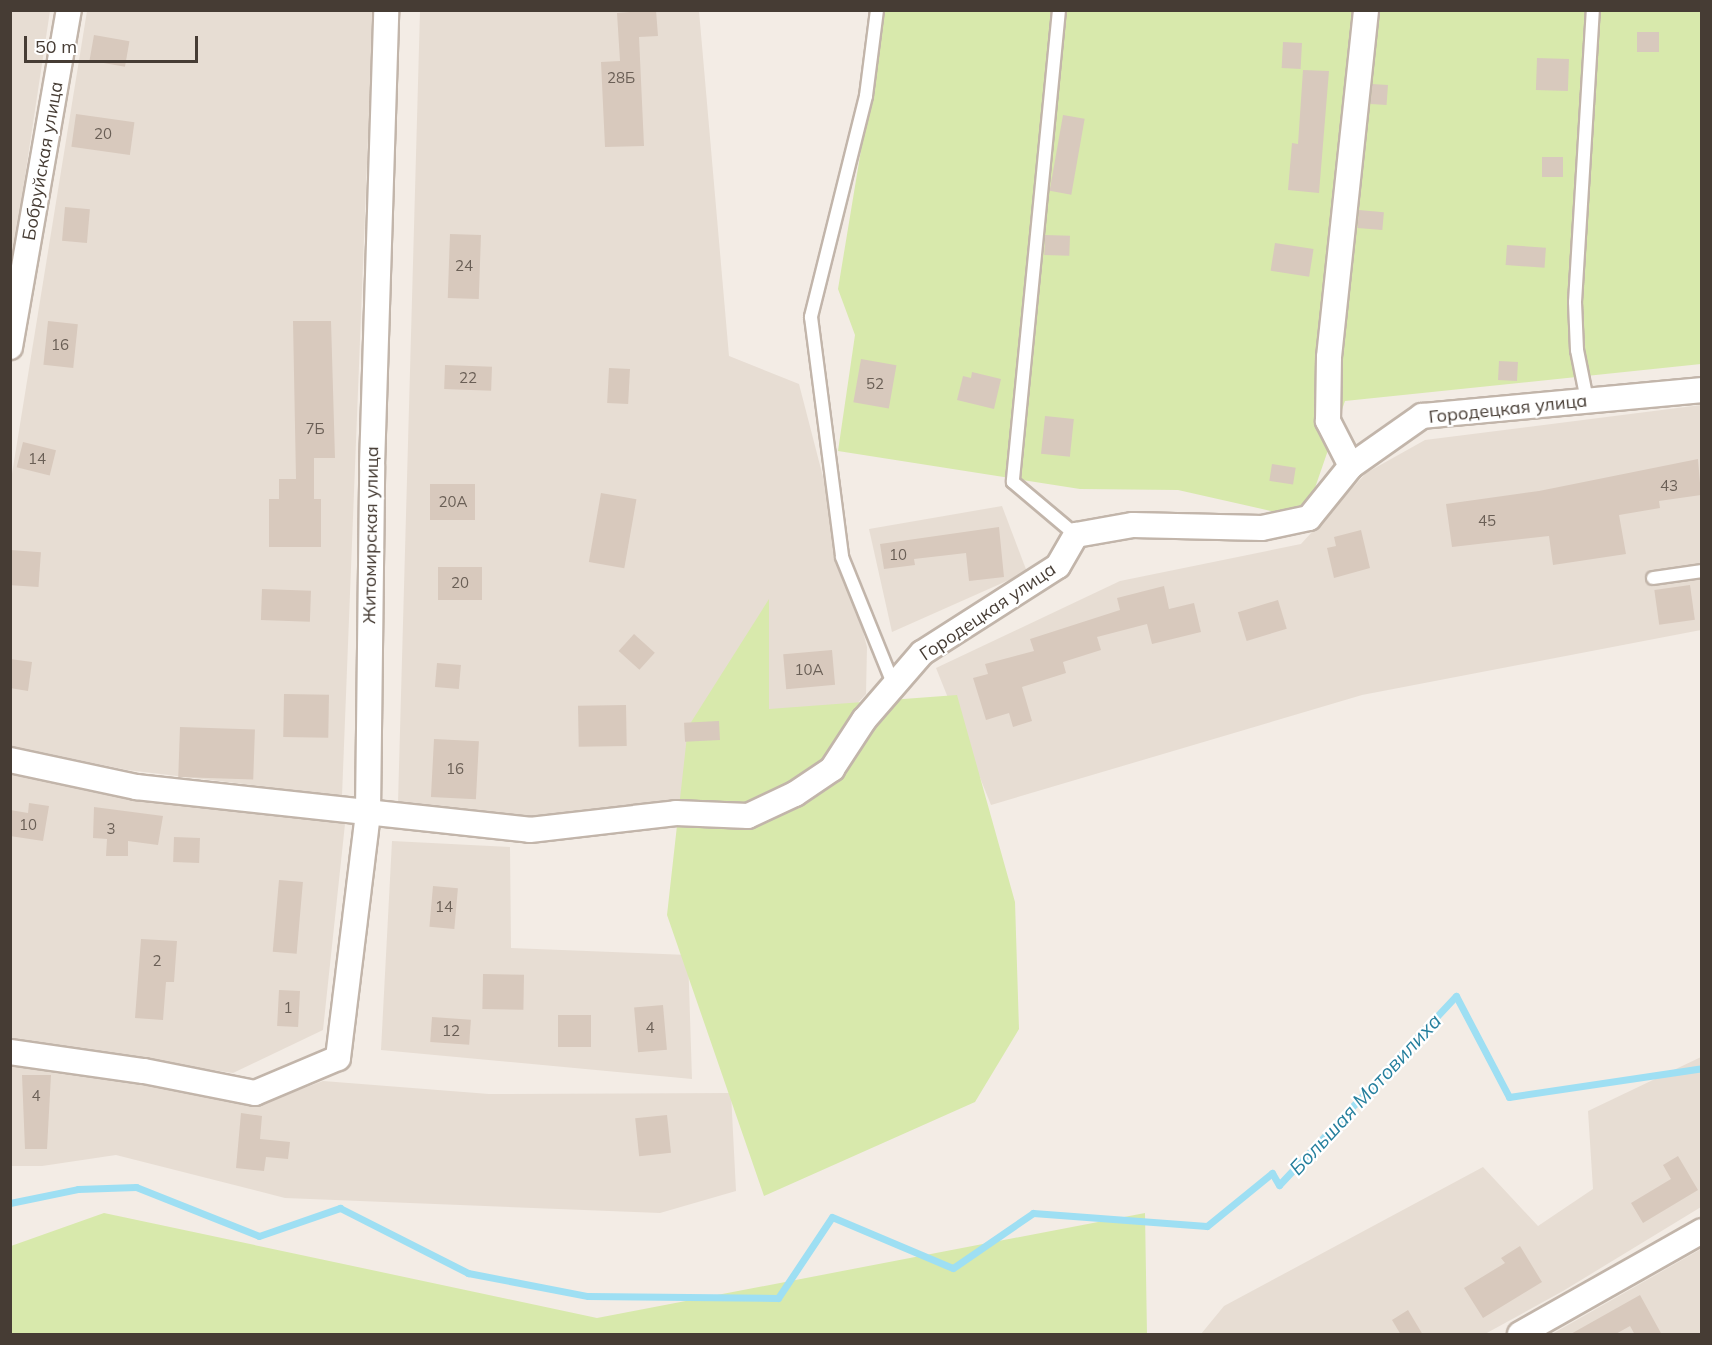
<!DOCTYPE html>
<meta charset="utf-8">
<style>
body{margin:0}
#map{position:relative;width:1712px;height:1345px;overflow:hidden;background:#f3ece5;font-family:Mulish,sans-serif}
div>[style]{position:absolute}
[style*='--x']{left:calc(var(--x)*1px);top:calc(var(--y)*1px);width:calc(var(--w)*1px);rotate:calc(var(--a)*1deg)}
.residential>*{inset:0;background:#e7ddd3}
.green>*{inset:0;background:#d8e9ac}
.stream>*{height:7px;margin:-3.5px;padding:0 3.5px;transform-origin:3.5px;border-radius:3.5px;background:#9edff3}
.building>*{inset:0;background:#d8c9bd;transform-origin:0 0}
.roads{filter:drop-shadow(2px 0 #c2b5aa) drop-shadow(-2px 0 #c2b5aa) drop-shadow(0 2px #c2b5aa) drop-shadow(0 -2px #c2b5aa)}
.lane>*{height:12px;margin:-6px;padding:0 6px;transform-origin:6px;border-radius:6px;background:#fff}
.street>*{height:24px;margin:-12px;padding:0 12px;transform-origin:12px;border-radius:12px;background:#fff}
span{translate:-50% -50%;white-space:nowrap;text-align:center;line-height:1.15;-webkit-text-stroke:4.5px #fff;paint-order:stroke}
.number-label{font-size:15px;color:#6a5f56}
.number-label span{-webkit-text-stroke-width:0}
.street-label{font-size:18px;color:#463c34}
.water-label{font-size:20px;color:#257f9d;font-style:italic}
.frame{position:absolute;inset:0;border:12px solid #463c34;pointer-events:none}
.scale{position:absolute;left:24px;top:36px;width:174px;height:27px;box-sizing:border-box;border:3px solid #463c34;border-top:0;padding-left:8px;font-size:18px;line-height:21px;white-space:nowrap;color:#463c34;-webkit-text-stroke:4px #fff;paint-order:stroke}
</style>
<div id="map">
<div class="residential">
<i style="clip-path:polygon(11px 10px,50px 11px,11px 269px,10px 11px)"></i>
<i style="clip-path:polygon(87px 11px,373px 11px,342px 796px,127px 770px,11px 746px,11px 480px)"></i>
<i style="clip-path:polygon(420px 11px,699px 11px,729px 356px,799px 384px,867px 647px,866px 694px,787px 781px,717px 803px,653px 803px,530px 817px,398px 803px)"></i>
<i style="clip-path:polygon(1701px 405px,1701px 630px,1362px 695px,991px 805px,936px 668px,1120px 581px,1301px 544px,1366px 473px,1425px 440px)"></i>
<i style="clip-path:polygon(1002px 506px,1027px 572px,892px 632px,869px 529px)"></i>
<i style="clip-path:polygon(11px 769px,81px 785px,345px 824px,323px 1030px,233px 1073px,11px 1040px)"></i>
<i style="clip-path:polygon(392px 841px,510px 847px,511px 948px,688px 955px,692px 1079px,381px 1050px)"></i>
<i style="clip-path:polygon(1701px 1057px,1701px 1207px,1563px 1291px,1485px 1334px,1201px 1334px,1224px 1306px,1483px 1167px,1538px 1226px,1593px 1189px,1588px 1111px)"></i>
<i style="clip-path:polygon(10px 1060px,224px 1098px,277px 1098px,323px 1081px,489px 1094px,731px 1093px,736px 1191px,660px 1213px,285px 1198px,116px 1155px,42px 1166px,11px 1166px)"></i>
<i style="clip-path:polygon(1701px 1249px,1701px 1334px,1552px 1334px)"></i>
</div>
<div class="green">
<i style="clip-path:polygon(884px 11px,1701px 11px,1701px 364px,1345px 401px,1307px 511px,1280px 513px,1178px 490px,1080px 489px,838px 451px,855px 335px,838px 289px)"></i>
<i style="clip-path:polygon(769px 599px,769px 709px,957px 695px,1015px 902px,1019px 1029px,975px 1102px,764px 1196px,667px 915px,688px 727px)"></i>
<i style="clip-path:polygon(104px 1213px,597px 1318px,1145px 1213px,1147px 1334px,11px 1334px,11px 1246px)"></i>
</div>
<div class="stream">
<i style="--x:10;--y:1203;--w:69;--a:-11.6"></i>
<i style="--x:78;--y:1189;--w:58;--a:-2"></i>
<i style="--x:136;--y:1187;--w:132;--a:21.7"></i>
<i style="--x:259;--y:1236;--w:86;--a:-19.1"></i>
<i style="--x:340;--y:1208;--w:144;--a:26.9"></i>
<i style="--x:468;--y:1273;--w:122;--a:10.9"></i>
<i style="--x:588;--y:1296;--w:190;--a:0.6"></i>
<i style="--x:778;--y:1298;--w:97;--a:-56.3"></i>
<i style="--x:832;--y:1217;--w:131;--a:22.9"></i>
<i style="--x:953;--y:1268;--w:97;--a:-34.5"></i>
<i style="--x:1033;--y:1213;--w:174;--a:4.3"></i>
<i style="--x:1207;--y:1226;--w:84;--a:-39.2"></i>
<i style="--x:1272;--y:1173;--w:14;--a:60"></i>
<i style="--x:1279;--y:1185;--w:259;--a:-46.9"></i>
<i style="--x:1456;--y:996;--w:114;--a:62.3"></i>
<i style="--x:1509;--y:1097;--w:195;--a:-8.5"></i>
</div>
<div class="building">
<i style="clip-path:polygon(656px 10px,658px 36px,639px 37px,644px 146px,605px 147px,601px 62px,620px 61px,617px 13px)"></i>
<i style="left:1637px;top:32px;width:22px;height:20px"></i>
<i style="left:94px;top:35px;width:36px;height:26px;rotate:10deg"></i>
<i style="left:1283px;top:42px;width:19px;height:26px;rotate:3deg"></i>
<i style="left:1537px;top:58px;width:32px;height:32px;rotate:2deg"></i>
<i style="clip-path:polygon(1303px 70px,1329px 71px,1319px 193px,1288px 190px,1292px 143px,1298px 144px)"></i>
<i style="left:1372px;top:84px;width:16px;height:20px;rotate:4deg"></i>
<i style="left:76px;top:114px;width:59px;height:33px;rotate:8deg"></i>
<i style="left:1063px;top:115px;width:22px;height:77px;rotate:10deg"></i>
<i style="left:1542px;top:157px;width:21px;height:20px"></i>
<i style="left:65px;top:207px;width:25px;height:34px;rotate:5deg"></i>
<i style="left:1359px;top:210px;width:25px;height:18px;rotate:5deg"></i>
<i style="left:450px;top:234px;width:31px;height:64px;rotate:2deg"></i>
<i style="left:1045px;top:235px;width:25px;height:20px;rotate:2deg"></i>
<i style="left:1275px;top:243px;width:39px;height:28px;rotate:9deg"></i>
<i style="left:1507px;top:245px;width:39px;height:20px;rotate:4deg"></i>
<i style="left:48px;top:321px;width:30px;height:44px;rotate:6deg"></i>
<i style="clip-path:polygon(293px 321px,331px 321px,335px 458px,314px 458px,314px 499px,321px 499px,321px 547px,269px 547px,269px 499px,279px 499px,279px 479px,296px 479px)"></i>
<i style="left:861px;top:359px;width:36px;height:44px;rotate:10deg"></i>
<i style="left:1499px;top:361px;width:19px;height:19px;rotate:3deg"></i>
<i style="left:445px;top:365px;width:47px;height:24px;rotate:2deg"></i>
<i style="left:609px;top:368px;width:21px;height:35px;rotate:3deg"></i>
<i style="clip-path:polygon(972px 372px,1001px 379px,994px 409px,957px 400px,963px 376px,971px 378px)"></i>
<i style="left:1045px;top:416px;width:29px;height:38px;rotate:6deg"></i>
<i style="left:23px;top:442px;width:34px;height:26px;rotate:14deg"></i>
<i style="clip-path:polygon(1698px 459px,1701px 495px,1659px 501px,1660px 508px,1619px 515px,1626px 554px,1553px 565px,1549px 536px,1452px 547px,1446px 504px,1539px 491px)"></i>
<i style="left:1272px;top:464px;width:24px;height:17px;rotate:9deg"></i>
<i style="left:430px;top:484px;width:45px;height:36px"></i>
<i style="left:601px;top:493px;width:36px;height:70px;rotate:10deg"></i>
<i style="clip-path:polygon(999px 527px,1004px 577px,969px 581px,966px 553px,914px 559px,915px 565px,884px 569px,880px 544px)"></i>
<i style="clip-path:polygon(1361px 530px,1370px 568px,1334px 578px,1327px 548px,1336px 546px,1334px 537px)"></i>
<i style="left:10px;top:550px;width:31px;height:35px;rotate:4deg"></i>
<i style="left:438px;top:567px;width:44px;height:33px"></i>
<i style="left:1690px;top:585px;width:35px;height:36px;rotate:82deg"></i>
<i style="clip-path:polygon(1164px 586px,1169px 609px,1194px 603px,1201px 632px,1152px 644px,1147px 624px,1097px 637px,1101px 650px,1063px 662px,1066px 673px,1022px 687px,1032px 721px,1013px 727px,1009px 713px,986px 720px,973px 678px,988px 674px,985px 664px,1034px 651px,1030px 639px,1120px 610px,1117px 598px)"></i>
<i style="left:262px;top:589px;width:49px;height:31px;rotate:2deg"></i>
<i style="left:1278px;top:600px;width:30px;height:42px;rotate:73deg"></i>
<i style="left:634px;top:634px;width:28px;height:23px;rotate:42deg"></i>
<i style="left:832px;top:650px;width:35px;height:49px;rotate:85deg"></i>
<i style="clip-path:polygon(10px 659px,32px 662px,28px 691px,10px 688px)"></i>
<i style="left:437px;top:663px;width:24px;height:24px;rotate:5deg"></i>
<i style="left:284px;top:694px;width:45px;height:43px;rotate:1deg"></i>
<i style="left:626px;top:705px;width:41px;height:48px;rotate:89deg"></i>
<i style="left:719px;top:721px;width:19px;height:35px;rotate:87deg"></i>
<i style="left:180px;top:727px;width:75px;height:50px;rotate:2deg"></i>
<i style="left:434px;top:739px;width:45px;height:58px;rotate:3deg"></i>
<i style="clip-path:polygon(29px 803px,49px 806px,43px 841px,10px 836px,10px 810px,28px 813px)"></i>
<i style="clip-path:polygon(94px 807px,163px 816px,158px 845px,128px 841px,128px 856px,106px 856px,107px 839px,93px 838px)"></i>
<i style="left:174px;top:837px;width:26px;height:25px;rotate:2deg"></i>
<i style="left:279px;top:880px;width:24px;height:72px;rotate:5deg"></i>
<i style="left:433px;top:886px;width:25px;height:41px;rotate:5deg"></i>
<i style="clip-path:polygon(141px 939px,177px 941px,174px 982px,166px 982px,163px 1020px,135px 1018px)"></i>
<i style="left:483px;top:974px;width:41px;height:35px;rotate:1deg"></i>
<i style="left:279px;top:990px;width:21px;height:36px;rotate:3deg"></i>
<i style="left:663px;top:1005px;width:45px;height:29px;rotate:85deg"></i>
<i style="left:558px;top:1015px;width:33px;height:32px"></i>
<i style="left:432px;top:1017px;width:39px;height:25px;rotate:4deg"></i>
<i style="clip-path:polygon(22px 1075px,51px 1075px,47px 1149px,25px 1149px)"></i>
<i style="clip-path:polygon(241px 1113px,262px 1116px,260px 1139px,290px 1142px,288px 1159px,266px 1157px,264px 1171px,236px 1168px)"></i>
<i style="left:667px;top:1115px;width:38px;height:32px;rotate:84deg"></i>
<i style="clip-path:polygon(1678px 1156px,1698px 1190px,1643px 1223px,1631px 1203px,1671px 1179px,1663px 1165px)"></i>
<i style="clip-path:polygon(1520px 1246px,1542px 1282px,1483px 1318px,1464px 1288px,1505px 1263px,1501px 1258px)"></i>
<i style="clip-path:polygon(1640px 1295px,1662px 1335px,1635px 1335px,1630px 1326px,1614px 1335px,1569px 1335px)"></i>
<i style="clip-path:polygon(1408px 1310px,1423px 1335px,1401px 1335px,1392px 1320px)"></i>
</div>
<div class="roads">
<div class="lane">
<i style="--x:877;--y:10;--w:87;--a:97.3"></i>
<i style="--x:866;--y:96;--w:228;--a:104"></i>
<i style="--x:811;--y:317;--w:242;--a:82.6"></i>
<i style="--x:842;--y:557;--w:139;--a:68"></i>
<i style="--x:1059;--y:10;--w:474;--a:95.6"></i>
<i style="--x:1013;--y:482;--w:82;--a:40.1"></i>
<i style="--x:1587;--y:400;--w:51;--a:-101.3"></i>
<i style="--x:1577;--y:350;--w:48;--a:-92.4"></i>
<i style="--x:1575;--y:302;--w:293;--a:-86.5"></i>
<i style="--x:1653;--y:578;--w:49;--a:-8.1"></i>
</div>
<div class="street">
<i style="--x:10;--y:347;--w:342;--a:-80.1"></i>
<i style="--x:1351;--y:466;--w:51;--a:-117.1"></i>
<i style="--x:1328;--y:421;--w:64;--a:-89.1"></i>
<i style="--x:1329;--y:357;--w:349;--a:-83.9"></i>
<i style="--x:10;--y:760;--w:129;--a:12.1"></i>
<i style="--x:136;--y:787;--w:396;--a:6.2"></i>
<i style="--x:530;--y:830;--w:147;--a:-6.6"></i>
<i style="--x:676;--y:813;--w:72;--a:2.4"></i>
<i style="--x:748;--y:816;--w:52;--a:-25.1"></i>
<i style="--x:795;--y:794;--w:45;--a:-34"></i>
<i style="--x:832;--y:769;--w:59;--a:-56.9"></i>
<i style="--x:864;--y:720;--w:89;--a:-49.1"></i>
<i style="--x:922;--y:653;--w:161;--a:-32.6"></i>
<i style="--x:1058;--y:566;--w:36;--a:-60"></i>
<i style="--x:1076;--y:535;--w:58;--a:-10"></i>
<i style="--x:1133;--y:525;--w:129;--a:1.3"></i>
<i style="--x:1262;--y:528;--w:48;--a:-12"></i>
<i style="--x:1309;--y:518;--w:67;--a:-51.1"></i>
<i style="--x:1351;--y:466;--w:87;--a:-35.2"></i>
<i style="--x:1422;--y:416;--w:281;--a:-5.3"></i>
<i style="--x:10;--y:1052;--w:135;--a:8.1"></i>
<i style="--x:144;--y:1071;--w:113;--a:11.2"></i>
<i style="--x:255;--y:1093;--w:90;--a:-22.9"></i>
<i style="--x:338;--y:1058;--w:248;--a:-83"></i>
<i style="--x:368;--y:812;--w:346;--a:-89.3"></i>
<i style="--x:372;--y:466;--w:456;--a:-88.2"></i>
<i style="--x:1520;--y:1334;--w:209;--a:-29.5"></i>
</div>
</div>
<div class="number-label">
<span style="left:621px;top:78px">28Б</span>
<span style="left:103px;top:134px">20</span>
<span style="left:464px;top:266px">24</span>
<span style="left:60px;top:345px">16</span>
<span style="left:468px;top:378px">22</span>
<span style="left:875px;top:384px">52</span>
<span style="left:315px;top:429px">7Б</span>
<span style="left:37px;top:459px">14</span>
<span style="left:1669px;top:486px">43</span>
<span style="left:453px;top:502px">20А</span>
<span style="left:1487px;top:521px">45</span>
<span style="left:898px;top:555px">10</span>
<span style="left:460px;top:583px">20</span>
<span style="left:809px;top:670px">10А</span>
<span style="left:455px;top:769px">16</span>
<span style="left:28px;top:825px">10</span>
<span style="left:111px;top:829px">3</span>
<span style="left:444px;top:907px">14</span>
<span style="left:157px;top:961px">2</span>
<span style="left:288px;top:1008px">1</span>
<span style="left:650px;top:1028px">4</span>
<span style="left:451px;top:1031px">12</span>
<span style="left:36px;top:1096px">4</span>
</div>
<div class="street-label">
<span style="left:43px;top:161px;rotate:-80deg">Бобруйская улица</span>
<span style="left:1508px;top:409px;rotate:-6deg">Городецкая улица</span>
<span style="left:371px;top:535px;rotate:-89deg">Житомирская улица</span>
<span style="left:988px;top:612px;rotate:-34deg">Городецкая улица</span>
</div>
<div class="water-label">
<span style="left:1365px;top:1094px;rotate:-47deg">Большая Мотовилиха</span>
</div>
<div class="frame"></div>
<div class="scale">50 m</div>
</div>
